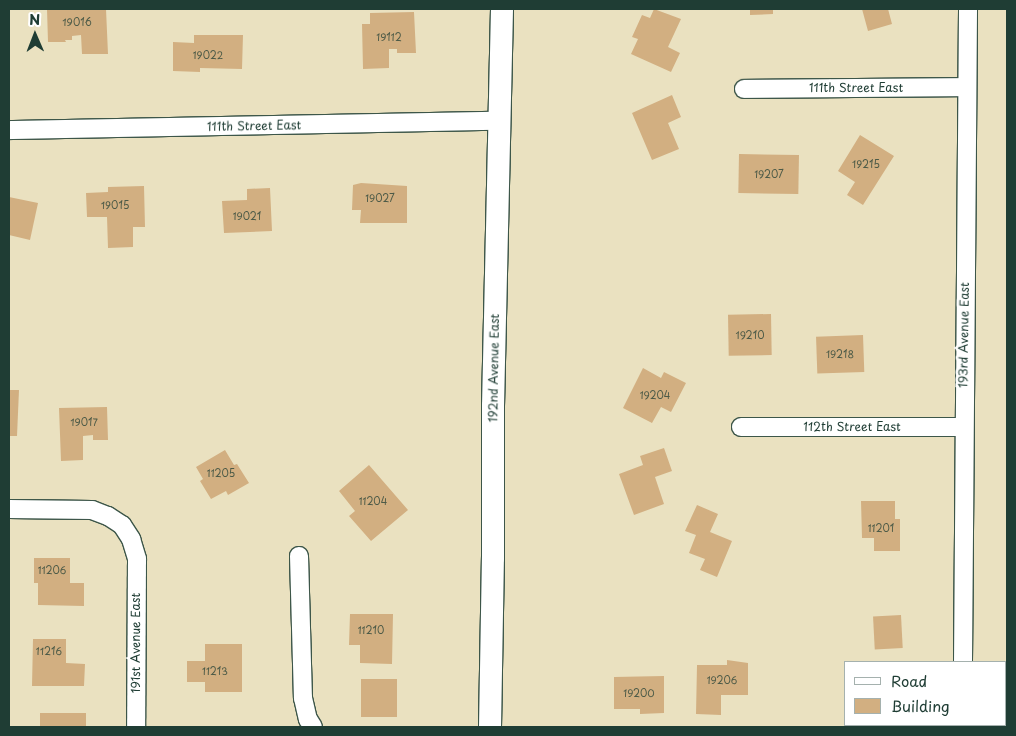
<!DOCTYPE html>
<style>
body{margin:0}
#map{position:relative;width:1016px;height:736px;overflow:hidden;background:#eae1c0;font-family:"Playpen Sans",sans-serif}
div>[style]{position:absolute}
[style*='--x']{left:calc(var(--x)*1px);top:calc(var(--y)*1px);width:calc(var(--w)*1px);rotate:calc(var(--a)*1deg)}
.building>*{inset:0;background:#d2af81;transform-origin:0 0}
.roads{filter:drop-shadow(1px 0 #3d5649) drop-shadow(-1px 0 #3d5649) drop-shadow(0 1px #3d5649) drop-shadow(0 -1px #3d5649)}
.minor>*{height:18px;margin:-9px;padding:0 9px;transform-origin:9px;border-radius:9px;background:#fff}
.tertiary>*{height:22px;margin:-11px;padding:0 11px;transform-origin:11px;border-radius:11px;background:#fff}
span{translate:-50% -50%;white-space:nowrap;text-align:center;line-height:1.15;-webkit-text-stroke:5px #fff;paint-order:stroke}
.number-label{font-size:10px;color:#4c5a47}
.number-label span{-webkit-text-stroke-width:0}
.street-label{font-size:12px;color:#1f3d34}
.frame{position:absolute;inset:0;border:10px solid #1f3d34;pointer-events:none}
.legend{position:absolute;left:844px;top:661px;width:162px;height:65px;box-sizing:border-box;background:#fff;border:1px solid #a5b1ae;margin:0;padding:6px 9px;list-style:none;font-size:15px;color:#1f3d34}
.legend li{display:flex;align-items:center;gap:10px;height:25px}
.legend b{width:25px;border:1px solid #a5b1ae}
.north{position:absolute;left:10px;top:10px;width:50px;height:50px;-webkit-text-stroke:4px #fff;paint-order:stroke;rotate:359deg;font-size:14px;font-weight:700;line-height:20px;text-align:center;color:#1f3d34}
.north::after{content:'';display:block;margin:auto;width:18px;height:22px;background:#1f3d34;clip-path:polygon(50% 0,100% 100%,50% 72%,0 100%)}
</style>
<div id="map">
<div class="building">
<i style="clip-path:polygon(47px 9px,106px 9px,108px 54px,82px 54px,81px 35px,72px 36px,72px 40px,65px 40px,66px 42px,48px 42px)"></i>
<i style="clip-path:polygon(654px 9px,681px 19px,668px 47px,680px 53px,671px 72px,631px 54px,638px 39px,632px 37px,642px 15px,650px 18px)"></i>
<i style="clip-path:polygon(750px 9px,773px 9px,773px 14px,750px 15px)"></i>
<i style="clip-path:polygon(862px 9px,888px 9px,892px 24px,868px 31px)"></i>
<i style="clip-path:polygon(414px 12px,416px 53px,397px 53px,397px 49px,389px 49px,389px 68px,363px 69px,362px 24px,370px 24px,370px 13px)"></i>
<i style="clip-path:polygon(194px 35px,243px 35px,242px 69px,200px 68px,200px 72px,173px 71px,173px 42px,194px 43px)"></i>
<i style="clip-path:polygon(672px 95px,681px 117px,668px 123px,679px 149px,652px 160px,632px 113px)"></i>
<i style="clip-path:polygon(860px 135px,894px 156px,863px 205px,847px 195px,855px 182px,838px 171px)"></i>
<i style="left:739px;top:154px;width:60px;height:39px;rotate:1deg"></i>
<i style="clip-path:polygon(361px 183px,407px 186px,407px 223px,360px 223px,361px 210px,352px 210px,353px 185px)"></i>
<i style="clip-path:polygon(144px 186px,145px 227px,133px 227px,133px 247px,108px 248px,107px 217px,87px 217px,86px 193px,108px 192px,108px 187px)"></i>
<i style="clip-path:polygon(270px 188px,272px 231px,224px 233px,222px 201px,247px 200px,247px 189px)"></i>
<i style="clip-path:polygon(9px 197px,38px 203px,30px 240px,9px 235px)"></i>
<i style="left:771px;top:314px;width:41px;height:43px;rotate:89deg"></i>
<i style="left:863px;top:335px;width:37px;height:47px;rotate:88deg"></i>
<i style="clip-path:polygon(643px 368px,661px 378px,664px 372px,686px 383px,671px 412px,661px 407px,652px 423px,623px 408px)"></i>
<i style="clip-path:polygon(9px 390px,19px 390px,17px 436px,9px 436px)"></i>
<i style="clip-path:polygon(107px 407px,108px 440px,93px 440px,93px 435px,83px 436px,83px 460px,61px 461px,59px 408px)"></i>
<i style="clip-path:polygon(664px 448px,672px 471px,655px 477px,664px 504px,634px 515px,619px 474px,643px 465px,640px 456px)"></i>
<i style="clip-path:polygon(225px 450px,234px 465px,237px 464px,249px 483px,228px 495px,226px 491px,211px 499px,200px 481px,203px 479px,196px 467px)"></i>
<i style="clip-path:polygon(369px 465px,408px 510px,371px 541px,349px 516px,355px 511px,339px 491px)"></i>
<i style="clip-path:polygon(861px 501px,895px 501px,895px 519px,900px 519px,900px 551px,874px 551px,874px 538px,862px 538px)"></i>
<i style="clip-path:polygon(697px 505px,718px 514px,710px 532px,732px 541px,717px 577px,700px 570px,705px 559px,689px 553px,696px 535px,685px 531px)"></i>
<i style="clip-path:polygon(34px 558px,70px 558px,70px 583px,84px 583px,84px 606px,38px 605px,38px 583px,34px 583px)"></i>
<i style="clip-path:polygon(350px 614px,393px 614px,392px 664px,360px 663px,360px 645px,349px 645px)"></i>
<i style="left:901px;top:615px;width:33px;height:28px;rotate:87deg"></i>
<i style="clip-path:polygon(33px 639px,66px 639px,66px 663px,85px 664px,84px 686px,32px 686px)"></i>
<i style="clip-path:polygon(205px 644px,242px 644px,242px 692px,205px 692px,205px 682px,187px 682px,187px 661px,205px 661px)"></i>
<i style="clip-path:polygon(727px 660px,748px 663px,748px 695px,721px 695px,721px 715px,696px 714px,697px 665px,727px 665px)"></i>
<i style="clip-path:polygon(664px 676px,664px 713px,640px 714px,640px 709px,614px 709px,614px 677px)"></i>
<i style="left:361px;top:679px;width:36px;height:38px"></i>
<i style="left:40px;top:713px;width:46px;height:14px"></i>
</div>
<div class="roads">
<div class="minor">
<i style="--x:744;--y:89;--w:223;--a:-0.5"></i>
<i style="--x:9;--y:130;--w:490;--a:-1.1"></i>
<i style="--x:741;--y:427;--w:222;--a:0"></i>
<i style="--x:9;--y:509;--w:83;--a:0.7"></i>
<i style="--x:92;--y:510;--w:17;--a:21"></i>
<i style="--x:108;--y:516;--w:17;--a:33"></i>
<i style="--x:122;--y:525;--w:17;--a:57"></i>
<i style="--x:131;--y:539;--w:21;--a:73"></i>
<i style="--x:137;--y:559;--w:168;--a:90.3"></i>
<i style="--x:299;--y:556;--w:142;--a:88.4"></i>
<i style="--x:303;--y:698;--w:22;--a:77"></i>
<i style="--x:308;--y:719;--w:9;--a:58"></i>
<i style="--x:963;--y:662;--w:653;--a:-89.56"></i>
<i style="--x:962;--y:727;--w:2;--a:-90"></i>
</div>
<div class="tertiary">
<i style="--x:490;--y:727;--w:169;--a:-89"></i>
<i style="--x:493;--y:558;--w:152;--a:-90"></i>
<i style="--x:493;--y:406;--w:397;--a:-88.7"></i>
</div>
</div>
<div class="number-label">
<span style="left:77px;top:22px">19016</span>
<span style="left:389px;top:37px">19112</span>
<span style="left:208px;top:55px">19022</span>
<span style="left:866px;top:164px">19215</span>
<span style="left:769px;top:174px">19207</span>
<span style="left:380px;top:198px">19027</span>
<span style="left:115px;top:205px">19015</span>
<span style="left:247px;top:216px">19021</span>
<span style="left:750px;top:335px">19210</span>
<span style="left:840px;top:354px">19218</span>
<span style="left:655px;top:395px">19204</span>
<span style="left:84px;top:422px">19017</span>
<span style="left:221px;top:473px">11205</span>
<span style="left:373px;top:501px">11204</span>
<span style="left:881px;top:528px">11201</span>
<span style="left:52px;top:570px">11206</span>
<span style="left:371px;top:630px">11210</span>
<span style="left:49px;top:651px">11216</span>
<span style="left:215px;top:671px">11213</span>
<span style="left:722px;top:680px">19206</span>
<span style="left:639px;top:693px">19200</span>
</div>
<div class="street-label">
<span style="left:856px;top:88px">111th Street East</span>
<span style="left:254px;top:126px;rotate:-1deg">111th Street East</span>
<span style="left:964px;top:335px;rotate:-89deg">193rd Avenue East</span>
<span style="left:494px;top:368px;rotate:-89deg">192nd Avenue East</span>
<span style="left:852px;top:427px">112th Street East</span>
<span style="left:136px;top:643px;rotate:-90deg">191st Avenue East</span>
</div>
<div class="frame"></div>
<ul class="legend">
<li><b style="height:6px;background:#fff"></b>Road</li>
<li><b style="height:14px;background:#d2af81"></b>Building</li>
</ul>
<div class="north">N</div>
</div>
